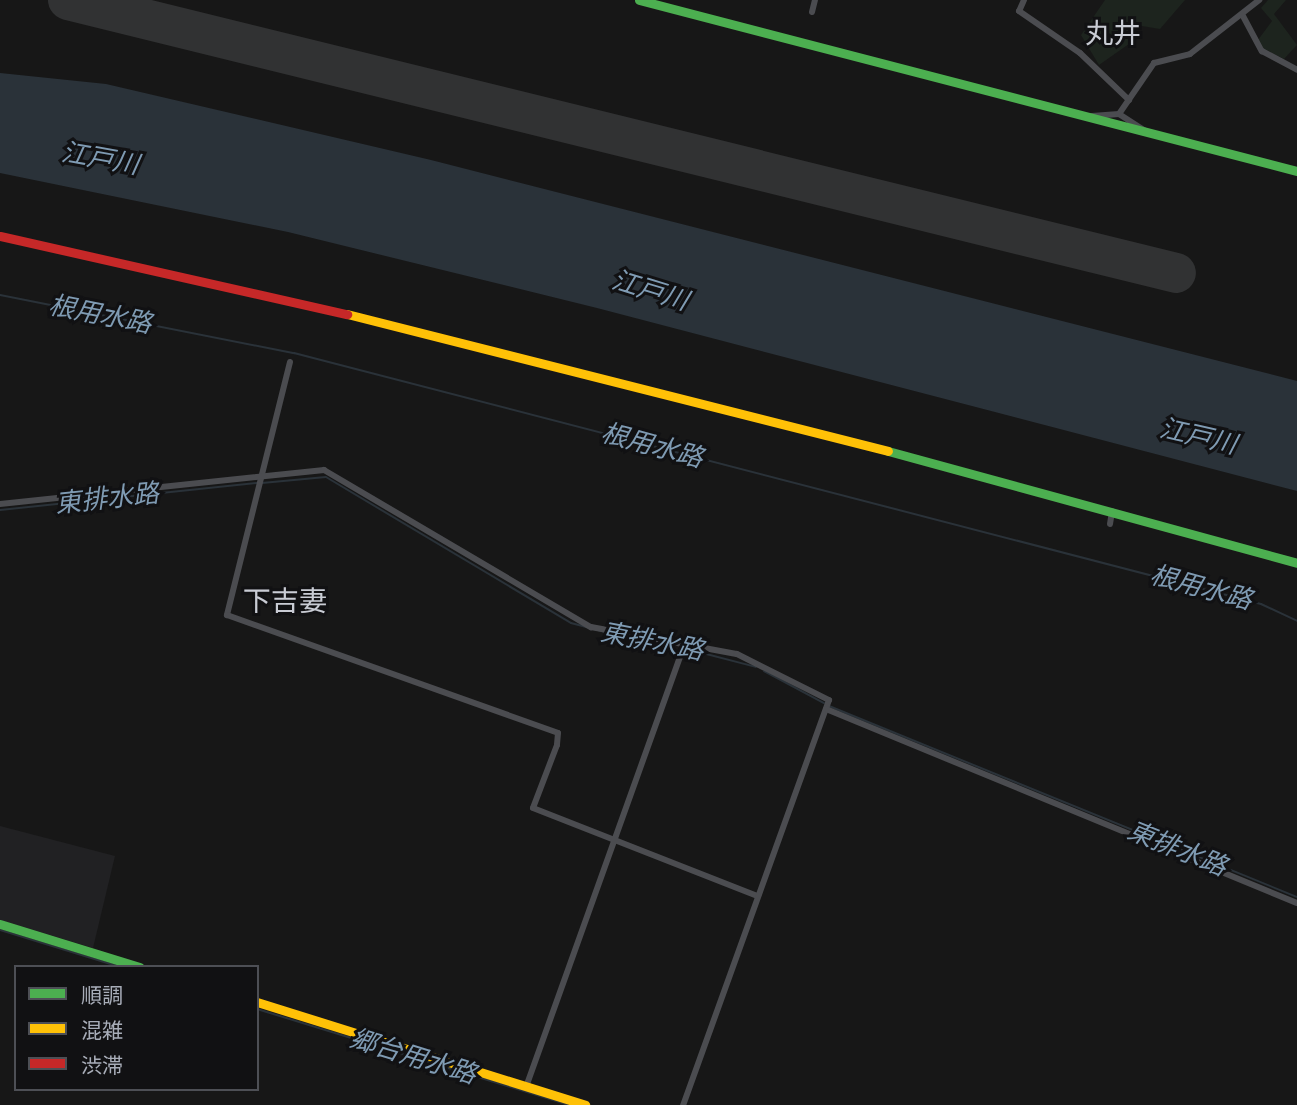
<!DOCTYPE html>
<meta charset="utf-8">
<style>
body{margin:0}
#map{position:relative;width:1297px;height:1105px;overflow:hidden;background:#171717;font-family:"Asap Condensed","Noto Sans JP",sans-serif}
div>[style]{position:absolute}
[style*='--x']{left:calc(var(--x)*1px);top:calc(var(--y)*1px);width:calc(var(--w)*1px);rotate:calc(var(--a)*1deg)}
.built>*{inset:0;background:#212123}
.green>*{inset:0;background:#1d241e}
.water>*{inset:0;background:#2a3239}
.stream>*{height:2px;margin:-1px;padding:0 1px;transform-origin:1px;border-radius:1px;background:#2a3239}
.runway>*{height:40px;margin:-20px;padding:0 20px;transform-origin:20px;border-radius:20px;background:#313233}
.street>*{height:6px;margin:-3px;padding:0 3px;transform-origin:3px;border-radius:3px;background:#4b4c50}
.fast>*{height:9px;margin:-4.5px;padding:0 4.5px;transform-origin:4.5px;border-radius:4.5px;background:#4caf50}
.slow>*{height:9px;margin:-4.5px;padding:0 4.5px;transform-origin:4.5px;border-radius:4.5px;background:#ffc107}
.jam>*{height:9px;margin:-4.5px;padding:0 4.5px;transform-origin:4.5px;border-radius:4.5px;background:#c62828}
span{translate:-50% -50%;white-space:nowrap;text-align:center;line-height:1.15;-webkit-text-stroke:6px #111113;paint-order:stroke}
.water-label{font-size:26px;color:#7f9bb3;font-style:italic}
.quarter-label{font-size:28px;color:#c9ccd4}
.legend{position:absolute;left:14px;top:965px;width:245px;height:126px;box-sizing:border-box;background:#111113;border:2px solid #4d4f55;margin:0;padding:9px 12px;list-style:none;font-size:21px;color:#a8adb8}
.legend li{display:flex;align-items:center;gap:14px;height:35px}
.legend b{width:35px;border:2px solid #4d4f55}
</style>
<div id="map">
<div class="built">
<i style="clip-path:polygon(0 826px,115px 856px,93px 948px,0 920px)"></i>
</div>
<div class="green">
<i style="clip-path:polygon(1105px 0,1185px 0,1160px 29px,1130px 24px,1136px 39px,1099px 65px,1081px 35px)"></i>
<i style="clip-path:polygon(1268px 0,1286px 0,1274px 14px,1297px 45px,1284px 59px,1255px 44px,1272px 21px,1261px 8px)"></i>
</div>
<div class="water">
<i style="clip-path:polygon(0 73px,106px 84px,431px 160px,1297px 381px,1297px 491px,597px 308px,288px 232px,0 173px)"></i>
</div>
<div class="stream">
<i style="--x:0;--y:295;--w:300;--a:11.2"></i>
<i style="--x:294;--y:353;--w:999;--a:14.55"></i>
<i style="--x:1261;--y:604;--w:40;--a:25"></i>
<i style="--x:262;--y:483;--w:64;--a:-5.4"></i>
<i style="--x:326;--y:477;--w:285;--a:30.8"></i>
<i style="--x:571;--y:623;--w:51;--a:14.9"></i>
<i style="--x:0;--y:510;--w:258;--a:-6"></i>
<i style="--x:687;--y:649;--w:71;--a:14.6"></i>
<i style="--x:764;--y:671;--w:68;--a:28.1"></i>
<i style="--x:829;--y:706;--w:505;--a:22.2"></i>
<i style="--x:0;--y:930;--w:126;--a:17.1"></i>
<i style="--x:257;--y:1009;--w:326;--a:17.1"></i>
</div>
<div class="runway">
<i style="--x:68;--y:0;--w:1141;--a:13.84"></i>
</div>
<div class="street">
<i style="--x:1024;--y:0;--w:12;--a:114"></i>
<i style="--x:1019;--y:11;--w:74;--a:34.5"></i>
<i style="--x:1080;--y:53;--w:68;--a:43.8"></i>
<i style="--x:812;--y:12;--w:12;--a:-76"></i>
<i style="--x:1243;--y:16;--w:40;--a:62"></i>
<i style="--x:1262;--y:51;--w:40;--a:28"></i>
<i style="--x:1119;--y:114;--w:30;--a:33"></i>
<i style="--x:1092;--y:116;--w:27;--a:-4"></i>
<i style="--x:1119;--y:114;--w:62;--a:-55.5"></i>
<i style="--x:1154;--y:63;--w:37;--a:-14"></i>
<i style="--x:1190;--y:54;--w:88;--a:-38"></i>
<i style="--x:290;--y:362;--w:261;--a:104"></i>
<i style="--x:227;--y:615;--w:351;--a:19.6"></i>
<i style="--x:558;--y:733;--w:12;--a:95"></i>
<i style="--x:557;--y:745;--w:67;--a:110.9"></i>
<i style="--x:533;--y:808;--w:241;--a:21.4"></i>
<i style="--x:0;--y:504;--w:326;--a:-6"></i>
<i style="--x:324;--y:470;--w:310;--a:30.5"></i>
<i style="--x:591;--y:627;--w:148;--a:10.5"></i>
<i style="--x:737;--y:654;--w:103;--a:26.6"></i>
<i style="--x:829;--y:700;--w:431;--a:109.8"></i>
<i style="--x:1110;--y:524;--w:13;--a:-81"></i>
<i style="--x:826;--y:709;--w:509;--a:22.39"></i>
<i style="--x:526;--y:1087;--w:472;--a:-70.3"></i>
</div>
<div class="fast">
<i style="--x:639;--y:0;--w:680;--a:14.57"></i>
<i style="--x:888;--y:451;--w:424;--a:15.3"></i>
<i style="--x:0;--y:924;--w:146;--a:17.1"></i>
</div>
<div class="slow">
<i style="--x:347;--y:314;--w:558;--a:14.21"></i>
<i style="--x:257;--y:1002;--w:344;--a:17.4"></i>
</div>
<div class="jam">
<i style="--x:0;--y:236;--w:356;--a:12.7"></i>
</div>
<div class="water-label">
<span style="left:100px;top:159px;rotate:10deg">江戸川</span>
<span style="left:650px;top:291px;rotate:17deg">江戸川</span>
<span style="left:100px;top:315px;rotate:11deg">根用水路</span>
<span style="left:1198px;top:437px;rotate:13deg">江戸川</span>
<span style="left:652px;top:446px;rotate:15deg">根用水路</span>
<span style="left:107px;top:499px;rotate:-6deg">東排水路</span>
<span style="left:1201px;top:588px;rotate:15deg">根用水路</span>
<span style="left:652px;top:642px;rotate:11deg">東排水路</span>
<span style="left:1177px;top:849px;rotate:22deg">東排水路</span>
<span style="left:413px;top:1057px;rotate:17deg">郷台用水路</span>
</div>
<div class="quarter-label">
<span style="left:1113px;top:33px">丸井</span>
<span style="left:285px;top:601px">下吉妻</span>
</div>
<ul class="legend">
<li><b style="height:9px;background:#4caf50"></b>順調</li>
<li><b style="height:9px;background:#ffc107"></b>混雑</li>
<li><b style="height:9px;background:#c62828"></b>渋滞</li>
</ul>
</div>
